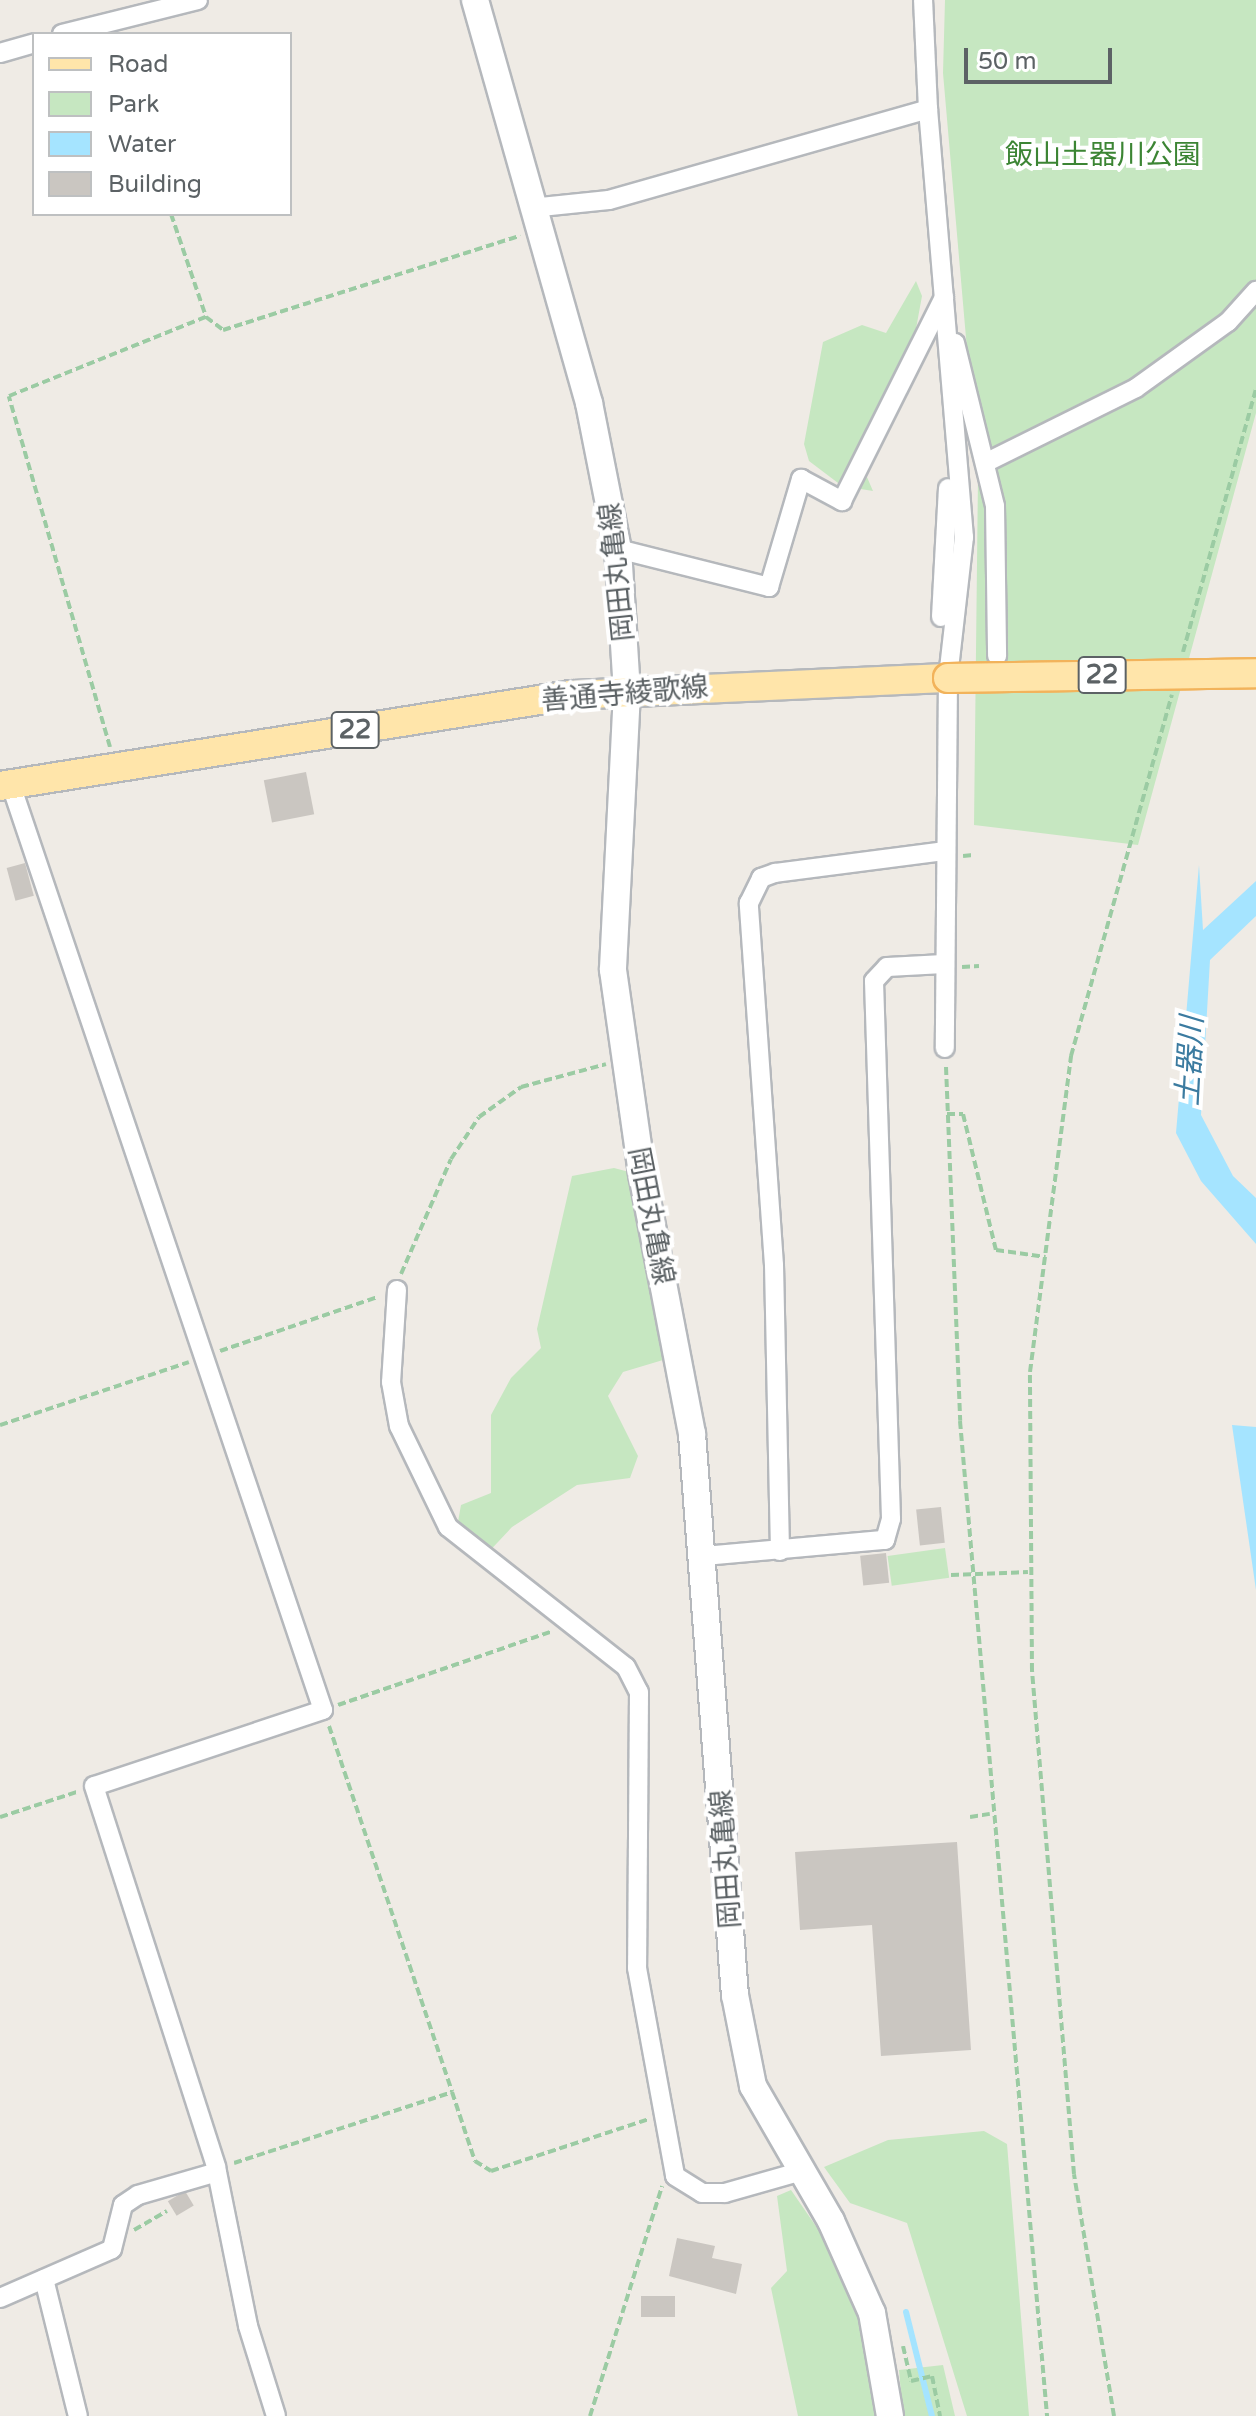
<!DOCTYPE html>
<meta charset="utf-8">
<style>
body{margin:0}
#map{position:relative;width:1256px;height:2416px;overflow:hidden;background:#efebe5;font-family:"Varela Round","Noto Sans JP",sans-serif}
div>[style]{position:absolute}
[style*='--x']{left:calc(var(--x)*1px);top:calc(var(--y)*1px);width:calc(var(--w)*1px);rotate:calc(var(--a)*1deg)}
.green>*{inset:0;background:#c6e7c1;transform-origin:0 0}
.water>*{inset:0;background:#a5e4ff}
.stream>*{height:6px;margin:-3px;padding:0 3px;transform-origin:3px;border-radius:3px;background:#a5e4ff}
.building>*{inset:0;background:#cac6c1;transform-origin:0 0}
.path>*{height:4px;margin-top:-2px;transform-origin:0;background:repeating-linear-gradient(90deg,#9bcba3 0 8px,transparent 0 12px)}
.roads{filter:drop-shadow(2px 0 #b5b8bc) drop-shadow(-2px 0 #b5b8bc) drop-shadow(0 2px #b5b8bc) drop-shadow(0 -2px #b5b8bc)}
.street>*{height:18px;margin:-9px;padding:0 9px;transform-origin:9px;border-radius:9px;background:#fff}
.secondary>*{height:26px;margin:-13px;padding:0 13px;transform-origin:13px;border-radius:13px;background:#fff}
.primary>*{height:28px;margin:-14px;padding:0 14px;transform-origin:14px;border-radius:14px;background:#ffe5aa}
.bridges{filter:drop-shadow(2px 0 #f2b35b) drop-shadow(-2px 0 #f2b35b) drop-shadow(0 2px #f2b35b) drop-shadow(0 -2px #f2b35b)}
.primary-bridge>*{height:28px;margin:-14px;padding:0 14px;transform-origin:14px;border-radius:14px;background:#ffe5aa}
span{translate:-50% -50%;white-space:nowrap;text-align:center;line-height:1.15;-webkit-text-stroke:8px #fff;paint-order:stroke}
.shield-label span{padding:2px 6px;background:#fff;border:2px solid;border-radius:6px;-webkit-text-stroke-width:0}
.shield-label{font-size:26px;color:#5c6265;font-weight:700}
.park-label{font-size:28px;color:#3c8534}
.street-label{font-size:28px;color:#5c6265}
.water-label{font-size:30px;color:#3b7ba0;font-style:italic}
.legend{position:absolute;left:32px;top:32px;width:260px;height:184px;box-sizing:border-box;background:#fff;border:2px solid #bec0c1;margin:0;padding:10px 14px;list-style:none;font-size:24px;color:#5c6265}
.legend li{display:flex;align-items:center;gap:16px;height:40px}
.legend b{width:40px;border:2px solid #bec0c1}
.scale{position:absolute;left:964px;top:48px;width:148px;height:36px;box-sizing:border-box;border:4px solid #5c6265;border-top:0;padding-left:10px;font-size:24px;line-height:28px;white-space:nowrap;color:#5c6265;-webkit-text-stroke:6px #fff;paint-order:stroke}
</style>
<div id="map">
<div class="green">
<i style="clip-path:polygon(945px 0,1256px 0,1256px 413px,1138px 845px,974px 825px,978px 476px,943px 73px)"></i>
<i style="clip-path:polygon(916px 281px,922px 296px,913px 345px,860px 461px,873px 491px,842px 486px,809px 461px,804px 444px,823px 342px,862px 325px,886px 333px)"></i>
<i style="clip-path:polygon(614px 1168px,633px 1173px,660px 1321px,663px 1360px,623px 1372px,608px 1396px,638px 1456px,630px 1478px,577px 1485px,512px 1527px,482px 1559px,469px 1557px,456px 1533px,461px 1505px,491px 1493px,491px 1415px,511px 1378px,541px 1348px,537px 1329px,572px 1176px)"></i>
<i style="left:945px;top:1548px;width:30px;height:58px;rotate:82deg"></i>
<i style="clip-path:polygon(984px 2131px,1007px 2144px,1029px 2416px,967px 2416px,907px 2223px,850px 2203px,824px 2167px,888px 2140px)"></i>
<i style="clip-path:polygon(791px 2190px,842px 2264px,876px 2349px,881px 2416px,798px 2416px,771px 2288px,787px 2271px,777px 2196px)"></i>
<i style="clip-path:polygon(943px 2365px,955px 2416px,903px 2416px,899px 2370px)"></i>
</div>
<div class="water">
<i style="clip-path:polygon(1199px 865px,1203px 930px,1256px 881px,1256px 916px,1210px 960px,1201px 1115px,1233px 1176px,1256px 1198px,1256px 1244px,1201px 1181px,1176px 1133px)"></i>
<i style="clip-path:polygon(1232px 1425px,1256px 1427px,1256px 1590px)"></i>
</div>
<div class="stream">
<i style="--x:906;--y:2312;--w:107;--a:76"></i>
</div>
<div class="building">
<i style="left:306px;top:772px;width:43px;height:43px;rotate:79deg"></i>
<i style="left:25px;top:863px;width:34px;height:19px;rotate:75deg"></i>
<i style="left:941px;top:1507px;width:36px;height:25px;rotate:84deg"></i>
<i style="left:886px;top:1553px;width:30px;height:26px;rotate:84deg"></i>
<i style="clip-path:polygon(957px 1842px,971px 2050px,881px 2056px,872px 1925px,800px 1930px,795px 1852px)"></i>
<i style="left:185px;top:2191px;width:17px;height:20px;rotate:59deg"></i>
<i style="clip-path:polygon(677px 2238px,715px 2246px,712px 2258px,742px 2264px,736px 2294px,669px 2276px)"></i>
<i style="left:641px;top:2296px;width:34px;height:21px"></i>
</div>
<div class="path">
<i style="--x:171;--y:214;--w:109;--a:71.2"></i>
<i style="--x:206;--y:317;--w:21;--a:37"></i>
<i style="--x:223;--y:330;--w:312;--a:-17.6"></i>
<i style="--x:1183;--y:652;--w:274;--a:-74.5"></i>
<i style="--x:110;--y:747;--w:365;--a:-106.1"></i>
<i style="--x:9;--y:396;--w:212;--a:-21.9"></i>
<i style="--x:963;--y:856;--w:10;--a:-6"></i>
<i style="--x:962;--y:967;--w:17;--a:-3"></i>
<i style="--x:946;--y:1067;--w:354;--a:87.7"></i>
<i style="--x:960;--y:1421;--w:999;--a:85"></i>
<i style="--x:947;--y:1114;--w:16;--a:0"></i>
<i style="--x:963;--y:1114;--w:140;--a:76.4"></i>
<i style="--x:996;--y:1250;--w:50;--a:8"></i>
<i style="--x:401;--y:1274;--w:125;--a:-66.5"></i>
<i style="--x:451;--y:1159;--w:50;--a:-56.3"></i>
<i style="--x:479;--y:1117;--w:52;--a:-35.5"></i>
<i style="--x:521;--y:1087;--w:88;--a:-15.1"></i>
<i style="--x:220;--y:1351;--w:167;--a:-18.9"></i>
<i style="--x:0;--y:1425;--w:199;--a:-18.4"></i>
<i style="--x:951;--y:1575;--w:77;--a:-2.2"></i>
<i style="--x:338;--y:1705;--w:227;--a:-19"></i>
<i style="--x:329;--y:1726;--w:386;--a:71.4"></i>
<i style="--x:0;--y:1817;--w:81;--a:-18"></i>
<i style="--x:970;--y:1817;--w:20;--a:-9"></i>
<i style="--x:234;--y:2163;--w:229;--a:-18"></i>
<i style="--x:452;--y:2092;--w:73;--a:71.6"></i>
<i style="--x:475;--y:2161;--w:19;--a:32"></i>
<i style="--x:491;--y:2171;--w:166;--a:-18.2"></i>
<i style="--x:134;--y:2230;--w:38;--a:-30"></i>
<i style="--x:903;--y:2346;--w:36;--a:77"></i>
<i style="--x:911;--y:2381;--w:22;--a:-13"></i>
<i style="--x:932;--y:2376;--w:41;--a:78.7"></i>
<i style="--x:590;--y:2416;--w:241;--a:-72.6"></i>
<i style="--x:1114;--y:2416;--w:245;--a:-99.4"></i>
<i style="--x:1074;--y:2174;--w:505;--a:-94.77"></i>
<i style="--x:1032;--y:1671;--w:299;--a:-90.4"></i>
<i style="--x:1030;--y:1372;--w:319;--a:-82.6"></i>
<i style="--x:1071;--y:1056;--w:375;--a:-74.4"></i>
</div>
<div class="roads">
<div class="street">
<i style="--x:62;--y:34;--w:140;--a:-14"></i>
<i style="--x:0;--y:53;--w:35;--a:-16"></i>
<i style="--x:928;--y:109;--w:430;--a:85.2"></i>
<i style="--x:964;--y:537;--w:142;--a:96.5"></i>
<i style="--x:948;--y:678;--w:370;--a:90.5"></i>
<i style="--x:531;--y:208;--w:78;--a:-5.9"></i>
<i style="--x:609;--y:200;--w:332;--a:-15.9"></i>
<i style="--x:928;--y:109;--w:109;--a:-92.6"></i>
<i style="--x:955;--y:343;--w:168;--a:76.2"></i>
<i style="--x:995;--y:506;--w:150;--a:89.2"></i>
<i style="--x:987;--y:462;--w:166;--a:-26.4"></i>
<i style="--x:1136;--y:388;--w:113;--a:-35.7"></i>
<i style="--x:1228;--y:322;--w:42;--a:-47.9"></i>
<i style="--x:618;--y:549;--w:156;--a:14.1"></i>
<i style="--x:769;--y:587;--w:113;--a:-73.5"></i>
<i style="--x:801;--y:479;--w:47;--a:28.2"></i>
<i style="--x:842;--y:501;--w:228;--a:-63.4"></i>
<i style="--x:941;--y:617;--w:129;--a:-86.9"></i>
<i style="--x:11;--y:785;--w:976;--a:71.36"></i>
<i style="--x:323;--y:1710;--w:241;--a:161.6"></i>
<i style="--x:94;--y:1786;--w:400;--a:72.2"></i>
<i style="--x:216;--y:2167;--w:162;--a:78.6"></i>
<i style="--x:248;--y:2326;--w:94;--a:72.7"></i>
<i style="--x:397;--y:1290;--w:92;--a:93.7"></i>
<i style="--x:391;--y:1382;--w:45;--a:79.7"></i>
<i style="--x:399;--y:1426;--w:112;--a:64.1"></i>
<i style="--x:448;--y:1527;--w:226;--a:38.2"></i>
<i style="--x:626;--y:1667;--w:28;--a:63"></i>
<i style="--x:639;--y:1692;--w:276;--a:90.4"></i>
<i style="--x:637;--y:1968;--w:211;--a:79.6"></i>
<i style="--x:675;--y:2176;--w:32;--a:32"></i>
<i style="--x:702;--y:2193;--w:23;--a:0"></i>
<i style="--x:725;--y:2193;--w:80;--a:-15.9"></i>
<i style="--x:780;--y:1551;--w:286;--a:-91.2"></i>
<i style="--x:774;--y:1265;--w:363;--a:-94"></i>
<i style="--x:749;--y:903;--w:28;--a:-64"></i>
<i style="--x:761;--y:878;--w:15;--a:-20"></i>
<i style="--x:775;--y:873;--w:171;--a:-7.4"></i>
<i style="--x:704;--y:1556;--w:182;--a:-5.1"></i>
<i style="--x:885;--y:1540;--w:22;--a:-74"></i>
<i style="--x:891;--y:1519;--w:538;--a:-91.81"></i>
<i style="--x:874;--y:981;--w:19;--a:-47"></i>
<i style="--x:887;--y:967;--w:57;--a:-3"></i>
<i style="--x:44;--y:2279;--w:141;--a:76.1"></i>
<i style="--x:0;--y:2298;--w:122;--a:-23.6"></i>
<i style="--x:112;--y:2249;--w:45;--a:-76"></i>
<i style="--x:123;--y:2205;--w:18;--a:-34"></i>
<i style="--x:138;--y:2195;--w:82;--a:-16.2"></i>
</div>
<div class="secondary">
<i style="--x:475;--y:0;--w:419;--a:74.2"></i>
<i style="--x:589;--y:403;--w:149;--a:78.8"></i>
<i style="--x:618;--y:549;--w:143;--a:86.4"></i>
<i style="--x:627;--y:692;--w:278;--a:92.9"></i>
<i style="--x:613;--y:970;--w:206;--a:81.9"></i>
<i style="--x:642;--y:1174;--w:265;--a:79.1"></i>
<i style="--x:692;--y:1434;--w:563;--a:85.62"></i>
<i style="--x:735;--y:1995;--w:93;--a:78.8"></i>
<i style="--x:753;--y:2086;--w:156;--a:60"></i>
<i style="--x:831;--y:2221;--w:101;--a:66"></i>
<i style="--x:872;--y:2313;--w:105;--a:80.1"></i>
</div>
<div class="primary">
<i style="--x:0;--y:786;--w:578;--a:-9.06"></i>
<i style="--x:571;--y:695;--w:377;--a:-2.6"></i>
</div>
</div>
<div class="bridges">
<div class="primary-bridge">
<i style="--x:948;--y:678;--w:308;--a:-0.9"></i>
</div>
</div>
<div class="shield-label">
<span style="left:1102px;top:675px">22</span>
<span style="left:355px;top:730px">22</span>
</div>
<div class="park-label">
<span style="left:1103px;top:155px">飯山土器川公園</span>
</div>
<div class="street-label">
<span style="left:617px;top:572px;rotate:-96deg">岡田丸亀線</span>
<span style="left:625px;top:694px;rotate:-5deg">善通寺綾歌線</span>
<span style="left:651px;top:1216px;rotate:79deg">岡田丸亀線</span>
<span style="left:726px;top:1859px;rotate:-94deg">岡田丸亀線</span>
</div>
<div class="water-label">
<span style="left:1191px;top:1061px;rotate:-87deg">土器川</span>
</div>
<ul class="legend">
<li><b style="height:10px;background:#ffe5aa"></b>Road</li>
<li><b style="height:22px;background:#c6e7c1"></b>Park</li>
<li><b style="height:22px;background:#a5e4ff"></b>Water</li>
<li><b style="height:22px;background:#cac6c1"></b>Building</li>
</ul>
<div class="scale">50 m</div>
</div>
